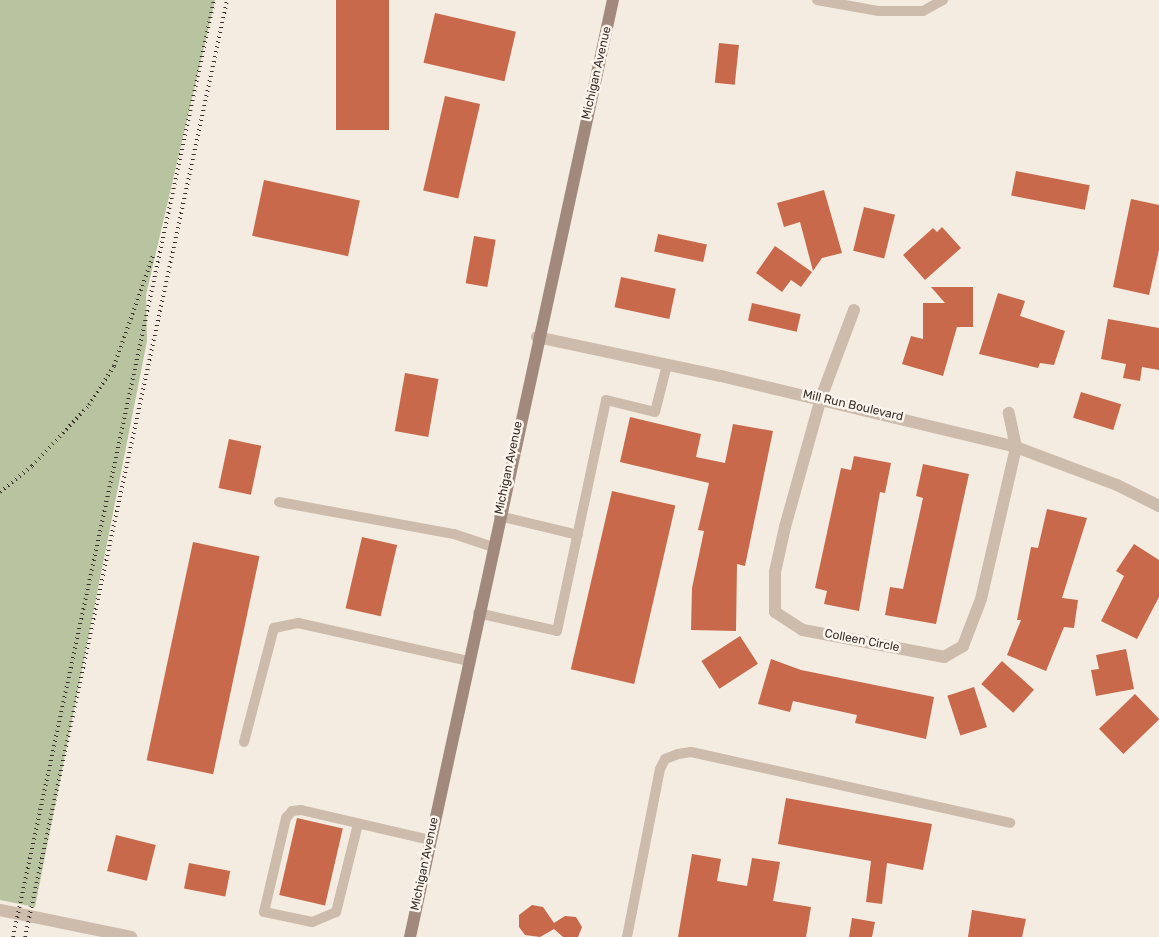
<!DOCTYPE html>
<style>
body{margin:0}
#map{position:relative;width:1159px;height:937px;overflow:hidden;background:#f4ebe1;font-family:Rubik,sans-serif}
div>[style]{position:absolute}
[style*='--x']{left:calc(var(--x)*1px);top:calc(var(--y)*1px);width:calc(var(--w)*1px);rotate:calc(var(--a)*1deg)}
.green>*{inset:0;background:#b8c4a0}
.building>*{inset:0;background:#c8694b;transform-origin:0 0}
.service>*{height:10px;margin:-5px;padding:0 5px;transform-origin:5px;border-radius:5px;background:#cdbbac}
.minor>*{height:12px;margin:-6px;padding:0 6px;transform-origin:6px;border-radius:6px;background:#cdbbac}
.tertiary>*{height:12px;margin:-6px;padding:0 6px;transform-origin:6px;border-radius:6px;background:#cdbbac}
.secondary>*{height:12px;margin:-6px;padding:0 6px;transform-origin:6px;border-radius:6px;background:#a18a7d}
.rail>*{height:4px;margin-top:-2px;transform-origin:0;background:repeating-linear-gradient(90deg,#3b302b 0 1px,transparent 0 5px)}
span{translate:-50% -50%;white-space:nowrap;text-align:center;line-height:1.15;-webkit-text-stroke:5px #fbf5ee;paint-order:stroke}
.street-label{font-size:12px;color:#3b302b}
</style>
<div id="map">
<div class="green">
<i style="clip-path:polygon(0 0,215px 0,146px 295px,147px 341px,35px 907px,0 900px)"></i>
</div>
<div class="building">
<i style="left:336px;top:0;width:53px;height:130px"></i>
<i style="left:435px;top:13px;width:83px;height:51px;rotate:13deg"></i>
<i style="left:719px;top:43px;width:20px;height:40px;rotate:6deg"></i>
<i style="left:445px;top:96px;width:36px;height:97px;rotate:13deg"></i>
<i style="left:1016px;top:171px;width:75px;height:25px;rotate:11deg"></i>
<i style="left:264px;top:180px;width:98px;height:57px;rotate:12deg"></i>
<i style="clip-path:polygon(824px 190px,842px 253px,822px 258px,813px 271px,800px 222px,784px 227px,777px 203px)"></i>
<i style="clip-path:polygon(1131px 199px,1159px 205px,1159px 250px,1149px 295px,1113px 287px)"></i>
<i style="left:864px;top:207px;width:32px;height:45px;rotate:14deg"></i>
<i style="clip-path:polygon(942px 227px,961px 248px,925px 280px,903px 255px,933px 228px,937px 232px)"></i>
<i style="left:658px;top:234px;width:50px;height:18px;rotate:12deg"></i>
<i style="left:474px;top:236px;width:22px;height:48px;rotate:10deg"></i>
<i style="clip-path:polygon(775px 246px,812px 272px,801px 287px,791px 280px,782px 292px,756px 273px)"></i>
<i style="left:621px;top:277px;width:56px;height:31px;rotate:12deg"></i>
<i style="clip-path:polygon(931px 287px,973px 287px,973px 327px,957px 327px,943px 376px,902px 364px,911px 336px,923px 339px,923px 303px,945px 303px)"></i>
<i style="clip-path:polygon(998px 293px,1025px 301px,1020px 316px,1065px 331px,1054px 365px,1040px 363px,1038px 368px,979px 354px)"></i>
<i style="left:752px;top:303px;width:50px;height:18px;rotate:13deg"></i>
<i style="clip-path:polygon(1108px 319px,1159px 328px,1159px 370px,1142px 367px,1140px 381px,1123px 378px,1126px 364px,1101px 359px)"></i>
<i style="left:405px;top:373px;width:34px;height:59px;rotate:10deg"></i>
<i style="left:1081px;top:392px;width:42px;height:27px;rotate:17deg"></i>
<i style="clip-path:polygon(630px 417px,701px 434px,696px 457px,725px 463px,733px 424px,773px 431px,745px 566px,737px 564px,736px 631px,691px 630px,692px 588px,704px 531px,698px 530px,709px 483px,620px 462px)"></i>
<i style="left:229px;top:439px;width:33px;height:50px;rotate:12deg"></i>
<i style="clip-path:polygon(854px 456px,891px 463px,885px 493px,880px 492px,859px 611px,824px 604px,827px 591px,815px 588px,841px 468px,851px 470px)"></i>
<i style="clip-path:polygon(923px 464px,969px 474px,936px 624px,885px 615px,890px 587px,903px 589px,923px 498px,916px 496px)"></i>
<i style="left:612px;top:491px;width:65px;height:183px;rotate:13deg"></i>
<i style="clip-path:polygon(1047px 509px,1087px 518px,1062px 598px,1078px 600px,1074px 628px,1064px 627px,1046px 671px,1007px 655px,1021px 620px,1017px 620px,1031px 547px,1038px 548px)"></i>
<i style="left:362px;top:537px;width:36px;height:73px;rotate:13deg"></i>
<i style="left:193px;top:542px;width:68px;height:223px;rotate:12deg"></i>
<i style="clip-path:polygon(1134px 544px,1159px 560px,1159px 597px,1137px 639px,1101px 621px,1124px 576px,1116px 571px)"></i>
<i style="left:740px;top:636px;width:33px;height:46px;rotate:57deg"></i>
<i style="clip-path:polygon(1126px 649px,1134px 689px,1096px 696px,1091px 670px,1099px 669px,1096px 655px)"></i>
<i style="clip-path:polygon(771px 659px,801px 670px,934px 697px,926px 739px,855px 723px,857px 715px,793px 701px,790px 712px,758px 704px)"></i>
<i style="left:1002px;top:661px;width:43px;height:31px;rotate:42deg"></i>
<i style="left:974px;top:687px;width:42px;height:28px;rotate:72deg"></i>
<i style="left:1135px;top:694px;width:35px;height:50px;rotate:46deg"></i>
<i style="clip-path:polygon(786px 798px,932px 824px,923px 870px,887px 863px,882px 904px,866px 902px,871px 861px,778px 844px)"></i>
<i style="left:297px;top:818px;width:47px;height:79px;rotate:13deg"></i>
<i style="left:116px;top:835px;width:41px;height:37px;rotate:14deg"></i>
<i style="clip-path:polygon(692px 854px,721px 859px,717px 881px,747px 886px,752px 858px,780px 862px,773px 901px,811px 907px,806px 937px,678px 937px)"></i>
<i style="left:189px;top:863px;width:42px;height:26px;rotate:11deg"></i>
<i style="clip-path:polygon(532px 905px,543px 907px,554px 923px,565px 916px,576px 917px,582px 927px,578px 937px,563px 937px,554px 929px,540px 937px,525px 935px,519px 927px,519px 915px)"></i>
<i style="clip-path:polygon(972px 910px,1026px 919px,1022px 937px,968px 937px)"></i>
<i style="clip-path:polygon(852px 918px,875px 922px,872px 937px,849px 937px)"></i>
</div>
<div class="service">
<i style="--x:817;--y:0;--w:63;--a:10.1"></i>
<i style="--x:879;--y:11;--w:44;--a:0"></i>
<i style="--x:923;--y:11;--w:23;--a:-29"></i>
<i style="--x:279;--y:502;--w:178;--a:10.4"></i>
<i style="--x:454;--y:534;--w:41;--a:18.4"></i>
<i style="--x:499;--y:516;--w:81;--a:13.5"></i>
<i style="--x:478;--y:613;--w:81;--a:12.8"></i>
<i style="--x:557;--y:631;--w:236;--a:-78"></i>
<i style="--x:606;--y:400;--w:50;--a:13.8"></i>
<i style="--x:655;--y:412;--w:49;--a:-75.7"></i>
<i style="--x:244;--y:742;--w:118;--a:-75.3"></i>
<i style="--x:274;--y:628;--w:25;--a:-12"></i>
<i style="--x:298;--y:623;--w:174;--a:12.6"></i>
<i style="--x:358;--y:824;--w:91;--a:104"></i>
<i style="--x:336;--y:912;--w:26;--a:157"></i>
<i style="--x:312;--y:922;--w:49;--a:-168.2"></i>
<i style="--x:264;--y:912;--w:97;--a:-76.8"></i>
<i style="--x:286;--y:818;--w:9;--a:-49"></i>
<i style="--x:292;--y:811;--w:9;--a:-6"></i>
<i style="--x:301;--y:810;--w:132;--a:13.1"></i>
<i style="--x:627;--y:937;--w:171;--a:-78.9"></i>
<i style="--x:660;--y:769;--w:11;--a:-63"></i>
<i style="--x:665;--y:759;--w:14;--a:-21"></i>
<i style="--x:678;--y:754;--w:13;--a:-9"></i>
<i style="--x:691;--y:752;--w:327;--a:12.5"></i>
</div>
<div class="minor">
<i style="--x:854;--y:310;--w:94;--a:110.6"></i>
<i style="--x:821;--y:398;--w:134;--a:105.6"></i>
<i style="--x:785;--y:527;--w:46;--a:102.5"></i>
<i style="--x:775;--y:572;--w:40;--a:90"></i>
<i style="--x:775;--y:612;--w:33;--a:33"></i>
<i style="--x:803;--y:630;--w:144;--a:10.8"></i>
<i style="--x:944;--y:657;--w:22;--a:-30"></i>
<i style="--x:963;--y:646;--w:50;--a:-69"></i>
<i style="--x:981;--y:599;--w:156;--a:-77"></i>
<i style="--x:1016;--y:447;--w:35;--a:-102"></i>
<i style="--x:721;--y:376;--w:303;--a:13.5"></i>
<i style="--x:1016;--y:447;--w:108;--a:20.6"></i>
<i style="--x:1117;--y:485;--w:47;--a:26.6"></i>
<i style="--x:0;--y:910;--w:134;--a:11.6"></i>
</div>
<div class="tertiary">
<i style="--x:537;--y:337;--w:188;--a:12"></i>
</div>
<div class="secondary">
<i style="--x:410;--y:937;--w:959;--a:-77.78"></i>
</div>
<div class="rail">
<i style="--x:0;--y:492;--w:41;--a:-39.1"></i>
<i style="--x:32;--y:466;--w:83;--a:-46.9"></i>
<i style="--x:89;--y:405;--w:46;--a:-57.3"></i>
<i style="--x:114;--y:366;--w:117;--a:-70.5"></i>
<i style="--x:13;--y:937;--w:958;--a:-77.89"></i>
<i style="--x:25;--y:937;--w:959;--a:-77.83"></i>
</div>
<div class="street-label">
<span style="left:597px;top:73px;rotate:-77deg">Michigan Avenue</span>
<span style="left:853px;top:406px;rotate:13deg">Mill Run Boulevard</span>
<span style="left:509px;top:468px;rotate:-78deg">Michigan Avenue</span>
<span style="left:862px;top:641px;rotate:11deg">Colleen Circle</span>
<span style="left:425px;top:864px;rotate:-78deg">Michigan Avenue</span>
</div>
</div>
